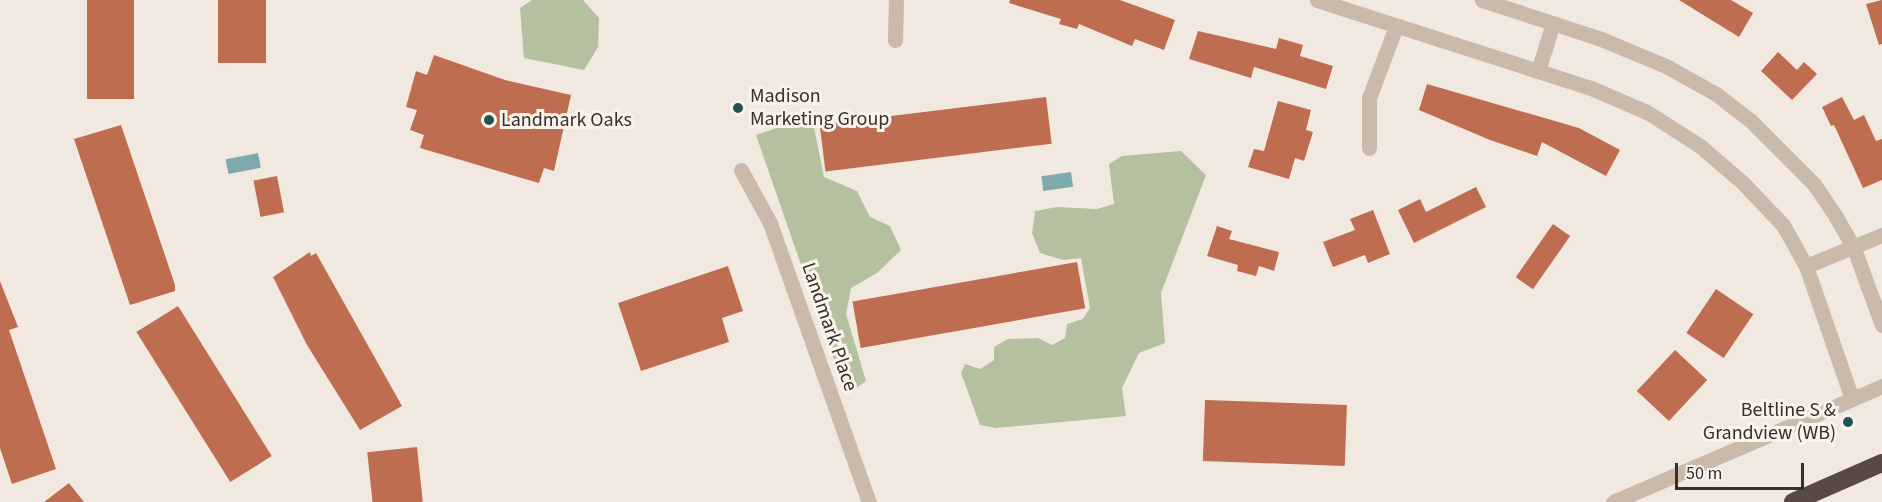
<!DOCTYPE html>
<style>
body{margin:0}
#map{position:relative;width:1882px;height:502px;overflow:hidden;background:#f1e9df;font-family:"Source Sans 3",sans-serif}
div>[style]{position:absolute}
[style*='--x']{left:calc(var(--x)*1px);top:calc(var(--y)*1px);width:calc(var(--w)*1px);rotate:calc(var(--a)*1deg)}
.green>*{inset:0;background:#b4c0a0}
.water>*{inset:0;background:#7faaad;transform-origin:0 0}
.building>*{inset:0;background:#bf6d50;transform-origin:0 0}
.minor>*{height:15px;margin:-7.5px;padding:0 7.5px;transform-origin:7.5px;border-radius:7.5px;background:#c9baab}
.highway>*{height:18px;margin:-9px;padding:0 9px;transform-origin:9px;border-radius:9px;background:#584942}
.dots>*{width:16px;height:16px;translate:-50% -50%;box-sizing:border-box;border:3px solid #f9f3eb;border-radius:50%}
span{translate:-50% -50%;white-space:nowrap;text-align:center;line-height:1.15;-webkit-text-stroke:6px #f9f3eb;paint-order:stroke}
.poi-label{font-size:20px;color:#372f2a}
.left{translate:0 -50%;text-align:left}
.right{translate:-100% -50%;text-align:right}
.street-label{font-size:20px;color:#372f2a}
.scale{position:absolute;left:1675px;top:463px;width:129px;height:27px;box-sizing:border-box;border:3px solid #372f2a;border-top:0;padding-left:8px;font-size:18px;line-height:21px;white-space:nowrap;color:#372f2a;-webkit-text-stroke:4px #f9f3eb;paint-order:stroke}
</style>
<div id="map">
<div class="green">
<i style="clip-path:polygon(532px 0,583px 0,599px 18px,598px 47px,584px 70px,524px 58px,520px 8px)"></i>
<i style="clip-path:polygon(791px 123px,814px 127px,824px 177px,857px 191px,870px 217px,890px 226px,901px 250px,877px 273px,851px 288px,846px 314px,866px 381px,855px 389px,842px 383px,756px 135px)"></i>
<i style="clip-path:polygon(1181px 151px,1206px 175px,1161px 293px,1165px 343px,1139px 353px,1122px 388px,1126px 416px,996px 428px,980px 425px,961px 373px,965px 364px,980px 369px,994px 360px,994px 347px,1008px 339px,1038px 338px,1052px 345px,1065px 338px,1067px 324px,1083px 319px,1090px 308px,1081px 258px,1063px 260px,1040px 253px,1032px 233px,1035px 211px,1057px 207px,1097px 209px,1114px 204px,1109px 164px,1122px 156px)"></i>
</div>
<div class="water">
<i style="left:258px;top:153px;width:15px;height:33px;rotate:79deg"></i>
<i style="left:1071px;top:172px;width:15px;height:30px;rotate:82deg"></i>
</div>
<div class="building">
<i style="left:87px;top:0;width:47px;height:99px"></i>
<i style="left:218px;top:0;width:48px;height:63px"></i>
<i style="clip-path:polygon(1010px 0,1120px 0,1175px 20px,1164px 50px,1135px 39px,1132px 46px,1079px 24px,1077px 29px,1059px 24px,1061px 19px,1009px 3px)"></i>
<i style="clip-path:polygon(1679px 0,1731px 0,1753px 13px,1739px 37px)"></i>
<i style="clip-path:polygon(1882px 0,1882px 44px,1879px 45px,1866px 4px)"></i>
<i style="clip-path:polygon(1198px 31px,1276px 49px,1279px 38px,1303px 45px,1300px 56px,1333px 66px,1326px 89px,1254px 67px,1251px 78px,1189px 59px)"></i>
<i style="clip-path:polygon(1778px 52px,1797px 70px,1804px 62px,1817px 74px,1792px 100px,1761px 71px)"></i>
<i style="clip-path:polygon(434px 55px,505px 80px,571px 95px,554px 171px,544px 168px,539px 183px,420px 148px,424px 135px,410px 130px,417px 110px,406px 107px,416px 71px,427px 75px)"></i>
<i style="clip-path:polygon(1427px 84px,1579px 128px,1620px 150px,1606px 176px,1542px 142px,1537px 156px,1490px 140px,1419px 110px)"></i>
<i style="left:1046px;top:97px;width:47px;height:228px;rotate:83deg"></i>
<i style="clip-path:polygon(1842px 97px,1854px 120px,1864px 115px,1876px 141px,1882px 139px,1882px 180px,1863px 188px,1834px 125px,1831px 126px,1822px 107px)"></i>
<i style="clip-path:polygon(1278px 101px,1311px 110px,1306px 130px,1313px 132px,1304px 161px,1295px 158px,1289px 179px,1248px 167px,1254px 149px,1264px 151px)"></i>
<i style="clip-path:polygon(121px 125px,175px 285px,175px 291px,130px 305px,74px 139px)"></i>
<i style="left:277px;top:176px;width:37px;height:24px;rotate:79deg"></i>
<i style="clip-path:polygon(1476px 187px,1486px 207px,1414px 243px,1398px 210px,1420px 199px,1426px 212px)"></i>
<i style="clip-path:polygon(1373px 210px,1390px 254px,1368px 263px,1365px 255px,1333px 267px,1323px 242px,1355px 230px,1350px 219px)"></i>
<i style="left:1553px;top:224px;width:21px;height:65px;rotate:35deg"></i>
<i style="clip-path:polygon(1217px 226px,1232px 231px,1229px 239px,1279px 252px,1274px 271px,1259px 266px,1256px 276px,1237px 271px,1238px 265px,1207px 256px)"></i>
<i style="clip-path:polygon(310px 252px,311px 256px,316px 253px,402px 406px,360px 430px,307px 345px,273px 277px)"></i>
<i style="left:1077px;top:262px;width:47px;height:228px;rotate:80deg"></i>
<i style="clip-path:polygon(728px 266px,743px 311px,722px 318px,729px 342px,641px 371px,618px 303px)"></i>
<i style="clip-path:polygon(0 281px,18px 327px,9px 330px,56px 469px,12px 484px,0 448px)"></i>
<i style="left:1716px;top:289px;width:45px;height:53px;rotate:34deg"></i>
<i style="left:178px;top:306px;width:177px;height:49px;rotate:58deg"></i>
<i style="left:1675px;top:350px;width:44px;height:56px;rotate:43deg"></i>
<i style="left:1205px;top:400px;width:142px;height:61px;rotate:2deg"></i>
<i style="left:417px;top:447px;width:55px;height:50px;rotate:84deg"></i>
<i style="clip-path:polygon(69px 483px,84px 502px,44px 502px)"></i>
</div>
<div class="minor">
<i style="--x:1317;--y:0;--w:288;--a:17.8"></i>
<i style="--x:1591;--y:88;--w:61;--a:23.2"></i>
<i style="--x:1647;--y:112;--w:63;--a:32.7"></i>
<i style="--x:1700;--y:146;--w:57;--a:40.7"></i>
<i style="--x:1743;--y:183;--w:58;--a:46.4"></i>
<i style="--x:1783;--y:225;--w:47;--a:60.7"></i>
<i style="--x:1806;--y:266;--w:141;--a:70.9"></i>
<i style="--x:1482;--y:0;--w:125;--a:18.1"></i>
<i style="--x:1601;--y:39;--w:70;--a:22.6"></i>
<i style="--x:1666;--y:66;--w:57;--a:29.2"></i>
<i style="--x:1716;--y:94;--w:44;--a:37.6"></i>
<i style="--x:1751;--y:121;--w:89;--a:45"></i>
<i style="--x:1814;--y:184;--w:40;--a:56"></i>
<i style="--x:1836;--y:217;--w:34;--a:60"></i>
<i style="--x:1853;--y:246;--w:84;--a:69.8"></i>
<i style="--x:895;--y:40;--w:40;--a:-88.6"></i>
<i style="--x:1538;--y:71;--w:50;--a:-72.6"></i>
<i style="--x:1369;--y:148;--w:50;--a:-90"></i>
<i style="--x:1369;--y:98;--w:77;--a:-69.4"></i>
<i style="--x:741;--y:170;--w:60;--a:61.3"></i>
<i style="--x:770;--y:223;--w:296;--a:70.5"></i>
<i style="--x:1806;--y:266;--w:82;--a:-22.2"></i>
<i style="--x:1613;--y:502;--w:293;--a:-23.3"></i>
</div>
<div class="highway">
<i style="--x:1793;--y:502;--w:97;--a:-23.7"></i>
</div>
<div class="dots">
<i style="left:738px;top:108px;background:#225257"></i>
<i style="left:489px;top:120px;background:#225257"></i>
<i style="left:1848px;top:422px;background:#225257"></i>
</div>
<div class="poi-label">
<span class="left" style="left:750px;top:108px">Madison<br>Marketing Group</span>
<span class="left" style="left:501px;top:120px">Landmark Oaks</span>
<span class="right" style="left:1836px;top:422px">Beltline S &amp;<br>Grandview (WB)</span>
</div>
<div class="street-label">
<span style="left:829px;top:327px;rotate:71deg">Landmark Place</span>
</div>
<div class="scale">50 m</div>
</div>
